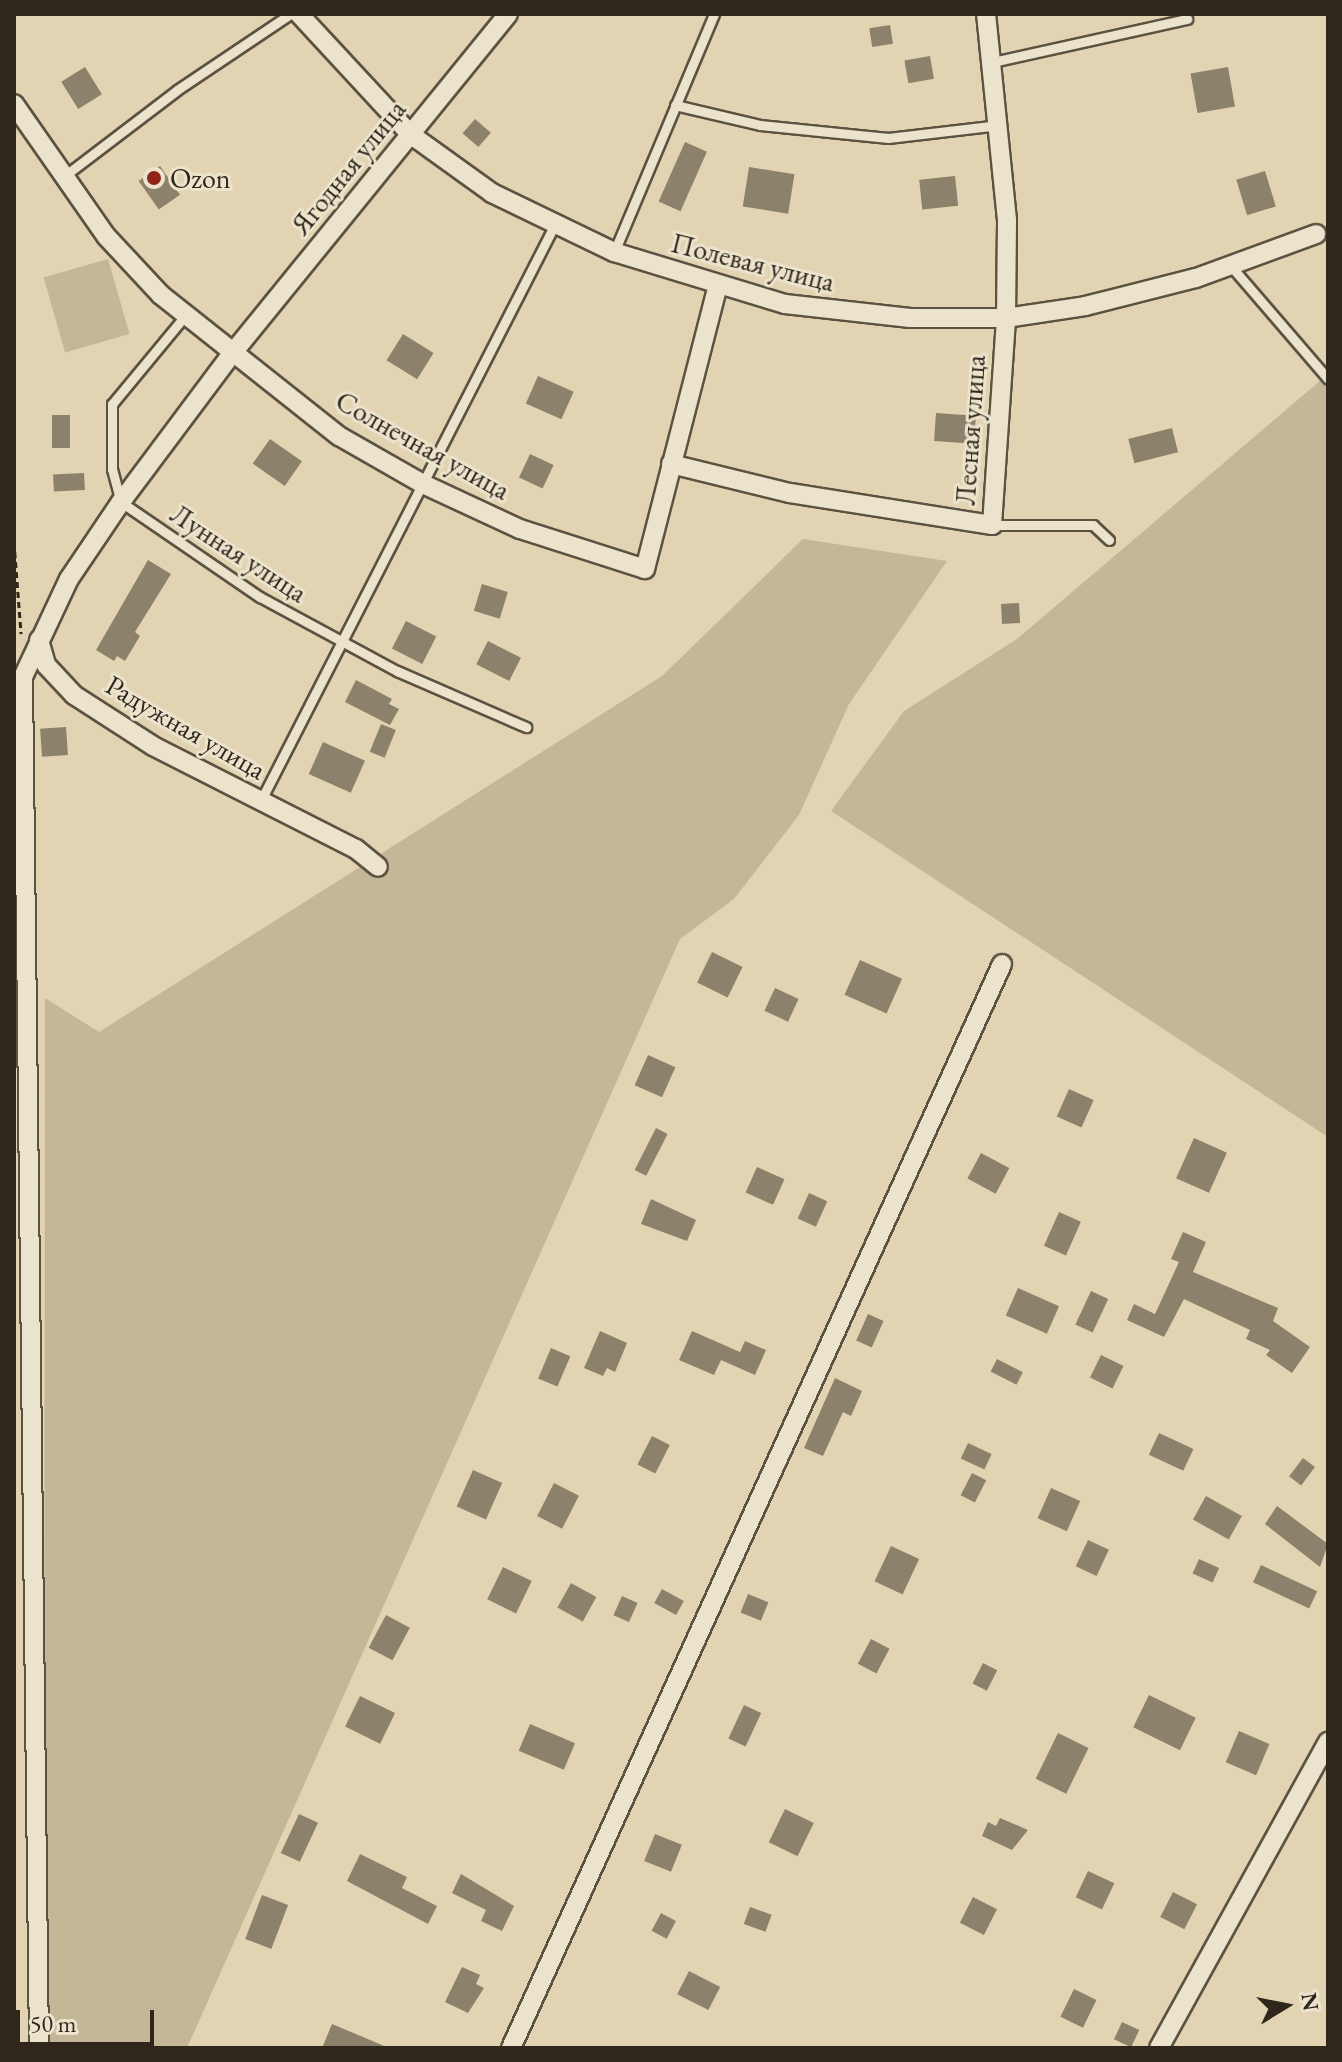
<!DOCTYPE html>
<meta charset="utf-8">
<style>
body{margin:0}
#map{position:relative;width:1342px;height:2062px;overflow:hidden;background:#e2d4b2;font-family:"EB Garamond",serif}
div>[style]{position:absolute}
[style*='--x']{left:calc(var(--x)*1px);top:calc(var(--y)*1px);width:calc(var(--w)*1px);rotate:calc(var(--a)*1deg)}
.green>*{inset:0;background:#c4b798;transform-origin:0 0}
.building>*{inset:0;background:#8c816a;transform-origin:0 0}
.path>*{height:3px;margin-top:-1.5px;transform-origin:0;background:repeating-linear-gradient(90deg,#2f271c 0 6px,transparent 0 10px)}
.roads{filter:drop-shadow(2px 0 #5c5242) drop-shadow(-2px 0 #5c5242) drop-shadow(0 2px #5c5242) drop-shadow(0 -2px #5c5242)}
.lane>*{height:9px;margin:-4.5px;padding:0 4.5px;transform-origin:4.5px;border-radius:4.5px;background:#ece3cd}
.street>*{height:18px;margin:-9px;padding:0 9px;transform-origin:9px;border-radius:9px;background:#ece3cd}
.dots>*{width:22px;height:22px;translate:-50% -50%;box-sizing:border-box;border:4px solid #ece3cd;border-radius:50%}
span{translate:-50% -50%;white-space:nowrap;text-align:center;line-height:1.15;-webkit-text-stroke:6px #ece3cd;paint-order:stroke}
.street-label{font-size:28px;color:#2f271c}
.poi-label{font-size:28px;color:#2f271c}
.left{translate:0 -50%;text-align:left}
.frame{position:absolute;inset:0;border:16px solid #2f271c;pointer-events:none}
.north{position:absolute;left:1246px;top:1966px;width:80px;height:80px;-webkit-text-stroke:6px #ece3cd;paint-order:stroke;rotate:80deg;font-size:22px;font-weight:700;line-height:32px;text-align:center;color:#2f271c}
.north::after{content:'';display:block;margin:auto;width:28px;height:36px;background:#2f271c;clip-path:polygon(50% 0,100% 100%,50% 72%,0 100%)}
.scale{position:absolute;left:16px;top:2010px;width:138px;height:36px;box-sizing:border-box;border:4px solid #2f271c;border-top:0;padding-left:10px;font-size:24px;line-height:28px;white-space:nowrap;color:#2f271c;-webkit-text-stroke:6px #ece3cd;paint-order:stroke}
</style>
<div id="map">
<div class="green">
<i style="left:108px;top:259px;width:78px;height:67px;rotate:74deg"></i>
<i style="clip-path:polygon(1328px 374px,1328px 1137px,831px 811px,904px 711px,1017px 639px)"></i>
<i style="clip-path:polygon(803px 539px,947px 561px,849px 704px,799px 815px,734px 899px,680px 939px,187px 2048px,44px 2048px,45px 998px,99px 1032px,662px 676px)"></i>
</div>
<div class="building">
<i style="left:890px;top:25px;width:19px;height:21px;rotate:81deg"></i>
<i style="left:930px;top:56px;width:23px;height:26px;rotate:80deg"></i>
<i style="left:85px;top:67px;width:32px;height:28px;rotate:58deg"></i>
<i style="left:1228px;top:67px;width:40px;height:38px;rotate:80deg"></i>
<i style="left:475px;top:119px;width:21px;height:19px;rotate:41deg"></i>
<i style="left:685px;top:142px;width:24px;height:65px;rotate:24deg"></i>
<i style="left:160px;top:166px;width:35px;height:26px;rotate:55deg"></i>
<i style="left:749px;top:167px;width:46px;height:40px;rotate:9deg"></i>
<i style="left:1265px;top:171px;width:37px;height:30px;rotate:73deg"></i>
<i style="left:955px;top:176px;width:30px;height:36px;rotate:84deg"></i>
<i style="left:403px;top:334px;width:36px;height:31px;rotate:32deg"></i>
<i style="left:538px;top:376px;width:39px;height:30px;rotate:24deg"></i>
<i style="left:936px;top:413px;width:40px;height:28px;rotate:4deg"></i>
<i style="left:52px;top:415px;width:18px;height:33px"></i>
<i style="left:1172px;top:428px;width:25px;height:45px;rotate:76deg"></i>
<i style="left:270px;top:439px;width:39px;height:30px;rotate:35deg"></i>
<i style="left:530px;top:454px;width:26px;height:26px;rotate:25deg"></i>
<i style="left:84px;top:473px;width:17px;height:31px;rotate:87deg"></i>
<i style="clip-path:polygon(148px 560px,171px 574px,135px 632px,140px 636px,125px 661px,117px 656px,114px 661px,96px 650px)"></i>
<i style="left:482px;top:584px;width:27px;height:28px;rotate:17deg"></i>
<i style="left:1019px;top:603px;width:20px;height:18px;rotate:87deg"></i>
<i style="left:406px;top:621px;width:34px;height:31px;rotate:27deg"></i>
<i style="left:488px;top:641px;width:37px;height:26px;rotate:27deg"></i>
<i style="clip-path:polygon(356px 680px,392px 699px,389px 704px,399px 709px,390px 725px,345px 702px)"></i>
<i style="left:381px;top:724px;width:16px;height:30px;rotate:22deg"></i>
<i style="left:66px;top:727px;width:28px;height:26px;rotate:86deg"></i>
<i style="left:323px;top:742px;width:46px;height:35px;rotate:24deg"></i>
<i style="left:712px;top:952px;width:34px;height:34px;rotate:26deg"></i>
<i style="left:860px;top:960px;width:46px;height:38px;rotate:24deg"></i>
<i style="left:775px;top:988px;width:26px;height:25px;rotate:25deg"></i>
<i style="left:648px;top:1055px;width:30px;height:33px;rotate:24deg"></i>
<i style="left:1069px;top:1089px;width:27px;height:30px;rotate:24deg"></i>
<i style="left:656px;top:1128px;width:13px;height:47px;rotate:27deg"></i>
<i style="left:1194px;top:1138px;width:36px;height:44px;rotate:24deg"></i>
<i style="left:981px;top:1153px;width:32px;height:29px;rotate:28deg"></i>
<i style="left:757px;top:1167px;width:30px;height:28px;rotate:24deg"></i>
<i style="left:809px;top:1193px;width:20px;height:28px;rotate:24deg"></i>
<i style="clip-path:polygon(651px 1199px,696px 1220px,687px 1241px,641px 1224px)"></i>
<i style="left:1059px;top:1212px;width:24px;height:37px;rotate:24deg"></i>
<i style="clip-path:polygon(1183px 1232px,1206px 1242px,1193px 1272px,1278px 1308px,1273px 1321px,1310px 1347px,1292px 1373px,1266px 1355px,1270px 1350px,1246px 1339px,1250px 1330px,1184px 1299px,1164px 1337px,1127px 1320px,1134px 1304px,1155px 1314px,1179px 1262px,1171px 1259px)"></i>
<i style="left:1018px;top:1288px;width:45px;height:30px;rotate:24deg"></i>
<i style="left:1091px;top:1291px;width:19px;height:37px;rotate:25deg"></i>
<i style="left:868px;top:1314px;width:17px;height:29px;rotate:24deg"></i>
<i style="clip-path:polygon(600px 1331px,627px 1343px,615px 1372px,607px 1368px,603px 1376px,584px 1368px)"></i>
<i style="clip-path:polygon(692px 1331px,740px 1352px,745px 1341px,766px 1350px,755px 1375px,721px 1360px,714px 1375px,679px 1360px)"></i>
<i style="left:551px;top:1348px;width:21px;height:33px;rotate:23deg"></i>
<i style="left:1101px;top:1355px;width:25px;height:25px;rotate:26deg"></i>
<i style="left:997px;top:1359px;width:29px;height:14px;rotate:27deg"></i>
<i style="clip-path:polygon(835px 1378px,862px 1391px,851px 1416px,843px 1412px,823px 1456px,804px 1448px)"></i>
<i style="left:1159px;top:1433px;width:38px;height:24px;rotate:25deg"></i>
<i style="left:652px;top:1436px;width:20px;height:32px;rotate:27deg"></i>
<i style="left:968px;top:1443px;width:26px;height:17px;rotate:25deg"></i>
<i style="left:1303px;top:1458px;width:15px;height:23px;rotate:37deg"></i>
<i style="left:473px;top:1470px;width:32px;height:40px;rotate:24deg"></i>
<i style="left:972px;top:1473px;width:16px;height:25px;rotate:27deg"></i>
<i style="left:554px;top:1483px;width:28px;height:37px;rotate:27deg"></i>
<i style="left:1051px;top:1488px;width:32px;height:33px;rotate:24deg"></i>
<i style="left:1206px;top:1496px;width:41px;height:27px;rotate:29deg"></i>
<i style="clip-path:polygon(1277px 1506px,1328px 1544px,1320px 1567px,1265px 1524px)"></i>
<i style="left:1088px;top:1540px;width:23px;height:29px;rotate:25deg"></i>
<i style="left:891px;top:1546px;width:31px;height:39px;rotate:25deg"></i>
<i style="left:1199px;top:1559px;width:22px;height:16px;rotate:24deg"></i>
<i style="left:1261px;top:1565px;width:62px;height:19px;rotate:25deg"></i>
<i style="left:503px;top:1567px;width:32px;height:36px;rotate:26deg"></i>
<i style="left:571px;top:1583px;width:29px;height:28px;rotate:29deg"></i>
<i style="left:662px;top:1589px;width:25px;height:16px;rotate:29deg"></i>
<i style="left:748px;top:1594px;width:22px;height:20px;rotate:22deg"></i>
<i style="left:622px;top:1596px;width:17px;height:21px;rotate:24deg"></i>
<i style="left:386px;top:1615px;width:27px;height:37px;rotate:28deg"></i>
<i style="left:871px;top:1639px;width:21px;height:28px;rotate:28deg"></i>
<i style="left:983px;top:1663px;width:16px;height:23px;rotate:27deg"></i>
<i style="left:1149px;top:1695px;width:52px;height:36px;rotate:26deg"></i>
<i style="left:360px;top:1696px;width:39px;height:34px;rotate:26deg"></i>
<i style="left:744px;top:1705px;width:19px;height:37px;rotate:25deg"></i>
<i style="left:530px;top:1724px;width:49px;height:29px;rotate:23deg"></i>
<i style="left:1239px;top:1731px;width:33px;height:34px;rotate:23deg"></i>
<i style="left:1058px;top:1733px;width:34px;height:51px;rotate:26deg"></i>
<i style="left:785px;top:1809px;width:32px;height:37px;rotate:26deg"></i>
<i style="left:299px;top:1814px;width:21px;height:43px;rotate:25deg"></i>
<i style="clip-path:polygon(1000px 1818px,1028px 1830px,1012px 1850px,982px 1836px,988px 1822px,996px 1826px)"></i>
<i style="left:655px;top:1834px;width:29px;height:29px;rotate:22deg"></i>
<i style="clip-path:polygon(360px 1854px,407px 1877px,402px 1888px,437px 1906px,428px 1924px,347px 1881px)"></i>
<i style="left:1088px;top:1871px;width:29px;height:29px;rotate:25deg"></i>
<i style="clip-path:polygon(461px 1874px,514px 1906px,502px 1931px,481px 1921px,486px 1910px,452px 1893px)"></i>
<i style="left:1173px;top:1892px;width:27px;height:28px;rotate:27deg"></i>
<i style="left:262px;top:1895px;width:28px;height:47px;rotate:21deg"></i>
<i style="left:973px;top:1897px;width:27px;height:29px;rotate:27deg"></i>
<i style="left:750px;top:1907px;width:23px;height:18px;rotate:20deg"></i>
<i style="left:661px;top:1913px;width:17px;height:20px;rotate:28deg"></i>
<i style="clip-path:polygon(462px 1967px,480px 1975px,476px 1984px,484px 1988px,468px 2013px,445px 2002px)"></i>
<i style="left:689px;top:1971px;width:35px;height:26px;rotate:27deg"></i>
<i style="left:1074px;top:1989px;width:25px;height:31px;rotate:26deg"></i>
<i style="left:1122px;top:2022px;width:19px;height:19px;rotate:25deg"></i>
<i style="clip-path:polygon(332px 2024px,389px 2048px,322px 2048px)"></i>
</div>
<div class="path">
<i style="--x:14;--y:542;--w:92;--a:85.6"></i>
</div>
<div class="roads">
<div class="lane">
<i style="--x:993;--y:62;--w:199;--a:-12.5"></i>
<i style="--x:675;--y:105;--w:87;--a:13.2"></i>
<i style="--x:760;--y:125;--w:129;--a:5.8"></i>
<i style="--x:888;--y:138;--w:112;--a:-6.7"></i>
<i style="--x:63;--y:177;--w:143;--a:-37.3"></i>
<i style="--x:177;--y:90;--w:136;--a:-33.9"></i>
<i style="--x:614;--y:252;--w:258;--a:-67.2"></i>
<i style="--x:1230;--y:265;--w:150;--a:49.3"></i>
<i style="--x:184;--y:317;--w:113;--a:129.6"></i>
<i style="--x:112;--y:404;--w:65;--a:90"></i>
<i style="--x:112;--y:469;--w:34;--a:75"></i>
<i style="--x:121;--y:502;--w:168;--a:34.4"></i>
<i style="--x:260;--y:597;--w:156;--a:28.4"></i>
<i style="--x:397;--y:671;--w:141;--a:23.5"></i>
<i style="--x:992;--y:525;--w:101;--a:0"></i>
<i style="--x:1093;--y:525;--w:22;--a:43"></i>
<i style="--x:260;--y:802;--w:647;--a:-62.96"></i>
</div>
<div class="street">
<i style="--x:299;--y:14;--w:163;--a:47.2"></i>
<i style="--x:410;--y:134;--w:101;--a:35.7"></i>
<i style="--x:492;--y:193;--w:136;--a:25.8"></i>
<i style="--x:614;--y:252;--w:179;--a:16.9"></i>
<i style="--x:785;--y:304;--w:126;--a:6.4"></i>
<i style="--x:910;--y:318;--w:96;--a:0"></i>
<i style="--x:1006;--y:318;--w:80;--a:-8.6"></i>
<i style="--x:1085;--y:306;--w:114;--a:-14.2"></i>
<i style="--x:1196;--y:278;--w:128;--a:-20.1"></i>
<i style="--x:14;--y:104;--w:161;--a:55.1"></i>
<i style="--x:106;--y:236;--w:81;--a:47"></i>
<i style="--x:161;--y:295;--w:227;--a:38.4"></i>
<i style="--x:339;--y:436;--w:97;--a:29.7"></i>
<i style="--x:423;--y:484;--w:107;--a:24.9"></i>
<i style="--x:520;--y:529;--w:131;--a:17.7"></i>
<i style="--x:645;--y:569;--w:290;--a:-75.6"></i>
<i style="--x:671;--y:464;--w:122;--a:13.7"></i>
<i style="--x:790;--y:493;--w:205;--a:9"></i>
<i style="--x:992;--y:525;--w:207;--a:-86.1"></i>
<i style="--x:1006;--y:318;--w:98;--a:-89.4"></i>
<i style="--x:1007;--y:220;--w:207;--a:-95.8"></i>
<i style="--x:39;--y:640;--w:26;--a:74"></i>
<i style="--x:46;--y:665;--w:41;--a:47"></i>
<i style="--x:74;--y:695;--w:94;--a:32.8"></i>
<i style="--x:153;--y:746;--w:228;--a:26.9"></i>
<i style="--x:356;--y:849;--w:28;--a:39"></i>
<i style="--x:39;--y:2048;--w:1371;--a:-90.67"></i>
<i style="--x:23;--y:677;--w:108;--a:-64.9"></i>
<i style="--x:69;--y:579;--w:93;--a:-56"></i>
<i style="--x:121;--y:502;--w:184;--a:-53.2"></i>
<i style="--x:231;--y:355;--w:439;--a:-50.9"></i>
<i style="--x:511;--y:2048;--w:1190;--a:-65.63"></i>
<i style="--x:1159;--y:2048;--w:350;--a:-61.1"></i>
</div>
</div>
<div class="dots">
<i style="left:154px;top:178px;background:#8f2418"></i>
</div>
<div class="street-label">
<span style="left:348px;top:167px;rotate:-51deg">Ягодная улица</span>
<span style="left:753px;top:262px;rotate:14deg">Полевая улица</span>
<span style="left:970px;top:430px;rotate:-86deg">Лесная улица</span>
<span style="left:423px;top:445px;rotate:29deg">Солнечная улица</span>
<span style="left:239px;top:553px;rotate:33deg">Лунная улица</span>
<span style="left:186px;top:727px;rotate:30deg">Радужная улица</span>
</div>
<div class="poi-label">
<span class="left" style="left:170px;top:178px">Ozon</span>
</div>
<div class="frame"></div>
<div class="north">N</div>
<div class="scale">50 m</div>
</div>
